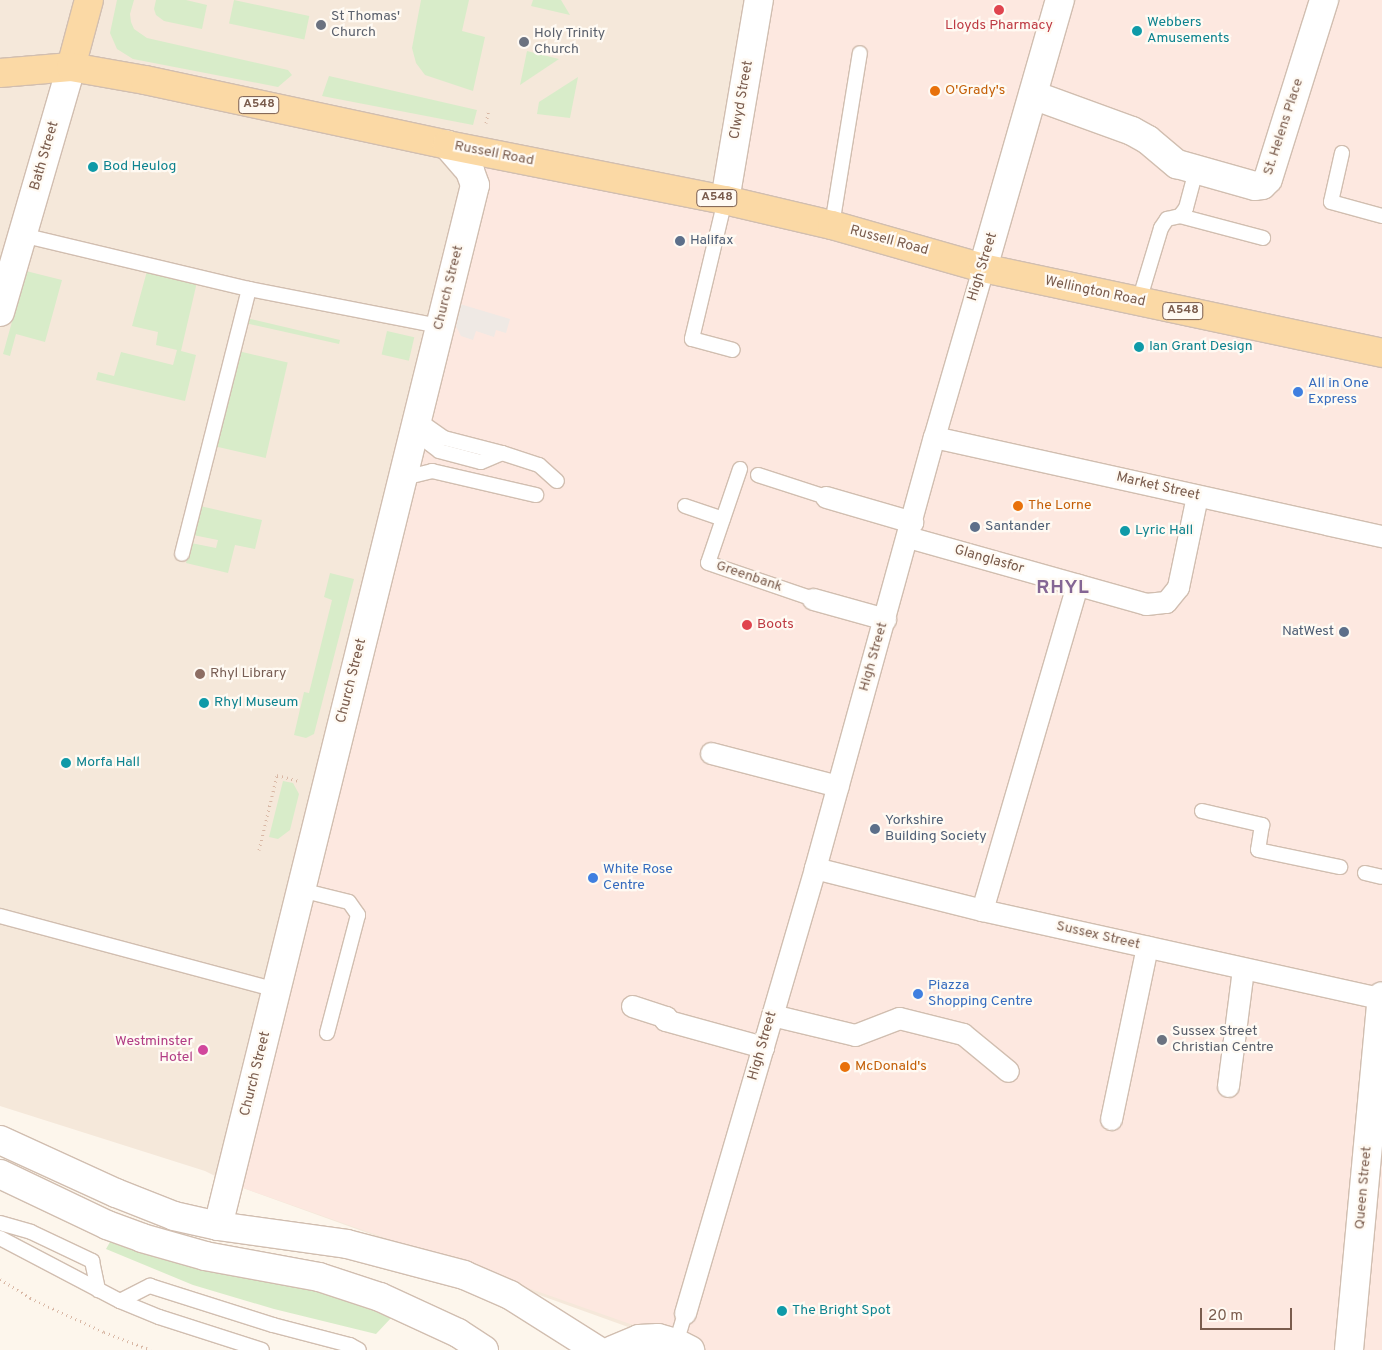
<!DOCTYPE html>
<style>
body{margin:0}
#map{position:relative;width:1382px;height:1350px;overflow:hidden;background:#fdf6ec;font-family:Overpass,sans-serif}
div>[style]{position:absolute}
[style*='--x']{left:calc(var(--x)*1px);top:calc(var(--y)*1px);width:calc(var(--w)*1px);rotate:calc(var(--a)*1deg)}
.residential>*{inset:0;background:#f5e8da}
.commercial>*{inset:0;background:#fde8e0}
.industrial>*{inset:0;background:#efe9e4}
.green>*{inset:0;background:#d8ecc9;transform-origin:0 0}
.path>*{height:3px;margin-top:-1.5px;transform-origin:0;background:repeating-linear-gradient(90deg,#d9b8a5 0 1px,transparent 0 5px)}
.roads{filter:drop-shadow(1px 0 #d1beb0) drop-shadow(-1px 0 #d1beb0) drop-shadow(0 1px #d1beb0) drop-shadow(0 -1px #d1beb0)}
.service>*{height:14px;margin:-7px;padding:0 7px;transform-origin:7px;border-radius:7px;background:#fff}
.pedestrian>*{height:21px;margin:-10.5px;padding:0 10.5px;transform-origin:10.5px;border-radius:10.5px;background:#fff}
.minor>*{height:28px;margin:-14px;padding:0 14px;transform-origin:14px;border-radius:14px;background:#fff}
.tertiary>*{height:28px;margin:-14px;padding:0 14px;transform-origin:14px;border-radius:14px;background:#fff}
.secondary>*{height:28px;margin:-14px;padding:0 14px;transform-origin:14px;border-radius:14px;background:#fff}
.primary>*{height:28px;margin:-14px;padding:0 14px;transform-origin:14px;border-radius:14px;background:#fbd9a5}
.dots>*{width:14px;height:14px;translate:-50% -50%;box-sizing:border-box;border:2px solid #fffaf3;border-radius:50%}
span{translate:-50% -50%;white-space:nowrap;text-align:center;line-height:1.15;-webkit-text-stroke:4.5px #fffaf3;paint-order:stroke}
.shield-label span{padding:1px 4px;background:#fffaf3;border:1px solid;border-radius:4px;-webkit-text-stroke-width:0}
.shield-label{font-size:12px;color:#7a5c4d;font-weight:700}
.worship-label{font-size:14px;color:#5b616d}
.left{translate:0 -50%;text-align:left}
.culture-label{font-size:14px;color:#0d838f}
.health-label{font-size:14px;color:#be3a42}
.food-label{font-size:14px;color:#c56008}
.street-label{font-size:14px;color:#7a5c4d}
.service-label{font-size:14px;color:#4e5e75}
.right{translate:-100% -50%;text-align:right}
.shop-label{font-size:14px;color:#366cbe}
.education-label{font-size:14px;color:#785e54}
.hotel-label{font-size:14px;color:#b23c85}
.district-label{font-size:19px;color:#846695;font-weight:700;letter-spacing:1px}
.scale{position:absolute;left:1200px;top:1308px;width:92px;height:22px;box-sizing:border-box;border:2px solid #7a5c4d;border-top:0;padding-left:6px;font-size:15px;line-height:18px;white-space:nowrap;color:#7a5c4d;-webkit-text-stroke:4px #fffaf3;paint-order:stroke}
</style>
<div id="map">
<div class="residential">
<i style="clip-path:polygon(0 0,1382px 0,1382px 1350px,692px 1350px,229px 1183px,205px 1171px,0 1106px)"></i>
</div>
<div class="commercial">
<i style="clip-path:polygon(759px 0,1382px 0,1382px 1350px,704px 1350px,229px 1183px,475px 185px,490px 152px,725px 200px)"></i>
</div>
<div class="industrial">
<i style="clip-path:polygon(460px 304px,510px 319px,506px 333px,496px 330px,494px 337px,476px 331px,473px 340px,461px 336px,455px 324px)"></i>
</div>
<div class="green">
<i style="clip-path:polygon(117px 0,134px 0,130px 14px,131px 22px,134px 29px,147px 38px,288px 70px,292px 75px,278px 87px,133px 59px,117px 49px,110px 33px)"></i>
<i style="clip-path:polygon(156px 0,186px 0,207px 5px,202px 29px,164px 21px,156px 15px,154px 9px)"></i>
<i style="left:234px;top:0;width:77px;height:24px;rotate:12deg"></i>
<i style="clip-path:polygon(421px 0,469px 0,462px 31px,485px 37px,473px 91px,425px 75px,416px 63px,412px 48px)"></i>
<i style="clip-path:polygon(533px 0,561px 0,570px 15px,531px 6px)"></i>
<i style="clip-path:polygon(527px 51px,559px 59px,520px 85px)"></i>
<i style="clip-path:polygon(329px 76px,477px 110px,473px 125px,322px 96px)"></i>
<i style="clip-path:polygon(578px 77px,570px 118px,537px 114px,539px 102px)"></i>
<i style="clip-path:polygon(26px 271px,62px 280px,45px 342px,16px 334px,10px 356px,3px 354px)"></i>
<i style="clip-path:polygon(147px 271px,197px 282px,181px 351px,196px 355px,185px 401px,96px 380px,98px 372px,114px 376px,121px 352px,173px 365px,177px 350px,156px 345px,158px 332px,132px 326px)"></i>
<i style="clip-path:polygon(246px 318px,340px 340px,339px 344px,245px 323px)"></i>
<i style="left:387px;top:331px;width:28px;height:24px;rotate:13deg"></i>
<i style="left:238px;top:351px;width:51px;height:98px;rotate:13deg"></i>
<i style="clip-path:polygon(200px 506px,262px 520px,255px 549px,235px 545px,228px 573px,186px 563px,191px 543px,216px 548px,218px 540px,193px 535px)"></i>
<i style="clip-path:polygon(330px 573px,354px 579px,314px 734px,306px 738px,294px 735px,304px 692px,309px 693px,332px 600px,324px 597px)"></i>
<i style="clip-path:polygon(283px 781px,293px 783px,299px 794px,290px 830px,278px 839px,269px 837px)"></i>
<i style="clip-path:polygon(110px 1242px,157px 1258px,205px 1270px,312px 1289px,345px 1299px,391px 1318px,376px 1334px,274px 1309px,193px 1285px,106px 1249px)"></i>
</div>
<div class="path">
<i style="--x:486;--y:123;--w:14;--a:-78"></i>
<i style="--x:259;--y:850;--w:77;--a:-76.5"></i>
<i style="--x:277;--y:775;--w:23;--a:15"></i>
<i style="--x:0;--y:1279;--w:36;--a:32"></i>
<i style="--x:30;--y:1298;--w:81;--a:24.7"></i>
<i style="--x:104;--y:1332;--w:50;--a:21"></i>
</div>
<div class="roads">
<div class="service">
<i style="--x:1342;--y:153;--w:50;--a:102.7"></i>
<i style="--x:1331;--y:202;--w:53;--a:15.4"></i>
<i style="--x:725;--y:200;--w:143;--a:103.4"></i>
<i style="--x:692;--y:339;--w:42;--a:15"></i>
<i style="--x:1180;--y:216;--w:10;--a:-53"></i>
<i style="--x:1186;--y:208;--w:38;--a:-75"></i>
<i style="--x:832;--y:225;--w:174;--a:-80.8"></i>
<i style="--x:22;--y:235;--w:233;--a:13.4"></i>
<i style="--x:249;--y:289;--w:273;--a:104.2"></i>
<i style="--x:249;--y:289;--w:195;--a:11"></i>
<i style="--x:1139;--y:301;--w:76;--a:-73.2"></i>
<i style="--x:1161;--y:228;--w:11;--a:-56"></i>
<i style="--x:1167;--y:219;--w:13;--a:-13"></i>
<i style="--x:1180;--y:216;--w:86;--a:14.8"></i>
<i style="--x:417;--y:419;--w:33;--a:35"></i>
<i style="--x:444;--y:438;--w:60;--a:14.5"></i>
<i style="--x:414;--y:432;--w:31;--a:37"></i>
<i style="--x:439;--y:451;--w:43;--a:14.7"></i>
<i style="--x:481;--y:462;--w:23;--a:-23"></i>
<i style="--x:502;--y:453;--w:39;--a:18"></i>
<i style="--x:539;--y:465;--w:24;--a:42"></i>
<i style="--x:740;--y:469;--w:99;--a:108.8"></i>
<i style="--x:708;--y:563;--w:111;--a:18.9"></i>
<i style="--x:758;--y:475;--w:71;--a:17.9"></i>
<i style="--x:404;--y:484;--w:11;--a:-45"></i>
<i style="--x:412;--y:476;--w:21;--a:-14"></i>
<i style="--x:432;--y:471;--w:107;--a:13"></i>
<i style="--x:685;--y:506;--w:40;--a:18.9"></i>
<i style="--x:1202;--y:811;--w:62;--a:13.1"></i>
<i style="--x:1262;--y:825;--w:25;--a:99"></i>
<i style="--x:1258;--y:850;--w:84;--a:11.7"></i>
<i style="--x:1365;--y:873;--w:17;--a:13"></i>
<i style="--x:301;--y:890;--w:49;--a:14"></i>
<i style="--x:349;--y:902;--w:16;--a:55"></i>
<i style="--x:358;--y:915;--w:122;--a:104.7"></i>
<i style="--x:0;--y:916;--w:287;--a:15"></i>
<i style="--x:0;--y:1223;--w:32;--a:16"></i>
<i style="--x:31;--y:1232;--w:68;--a:25.4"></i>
<i style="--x:92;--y:1261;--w:30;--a:78"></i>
<i style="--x:0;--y:1238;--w:136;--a:27.7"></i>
<i style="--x:120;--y:1301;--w:42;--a:22.3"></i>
<i style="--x:159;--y:1317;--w:108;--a:17.8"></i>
<i style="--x:120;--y:1301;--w:34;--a:-27"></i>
<i style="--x:150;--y:1286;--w:129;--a:17.6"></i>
<i style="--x:273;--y:1325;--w:80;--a:14.6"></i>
<i style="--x:350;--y:1345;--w:10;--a:29"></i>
<i style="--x:676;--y:1343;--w:31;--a:-73"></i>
</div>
<div class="pedestrian">
<i style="--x:934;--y:437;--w:459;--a:12.5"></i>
<i style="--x:826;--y:497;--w:90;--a:16.2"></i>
<i style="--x:908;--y:537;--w:247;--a:15.7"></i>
<i style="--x:1146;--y:604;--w:20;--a:-6"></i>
<i style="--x:1166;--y:602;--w:19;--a:-51"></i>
<i style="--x:1178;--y:587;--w:93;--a:-78.2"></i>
<i style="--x:813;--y:599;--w:75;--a:15.5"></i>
<i style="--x:711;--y:753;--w:131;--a:14.6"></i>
<i style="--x:815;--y:868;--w:172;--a:14.1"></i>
<i style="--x:982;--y:910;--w:410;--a:12.5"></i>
<i style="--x:982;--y:910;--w:339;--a:-73.7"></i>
<i style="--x:632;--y:1006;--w:36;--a:18"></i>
<i style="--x:666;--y:1017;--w:3;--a:108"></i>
<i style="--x:665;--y:1020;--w:102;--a:15.4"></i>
<i style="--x:772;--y:1015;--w:85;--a:13.5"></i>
<i style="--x:855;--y:1035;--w:47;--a:-21.1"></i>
<i style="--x:899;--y:1018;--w:66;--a:14"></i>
<i style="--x:963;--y:1034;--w:58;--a:39.4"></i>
<i style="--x:1228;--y:1086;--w:118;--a:-82.7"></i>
<i style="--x:1111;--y:1119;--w:176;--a:-78.2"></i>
<i style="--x:685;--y:1313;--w:464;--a:-73.7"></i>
<i style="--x:815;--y:868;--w:447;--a:-74.6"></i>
<i style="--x:934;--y:437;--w:176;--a:-73.8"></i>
</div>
<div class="minor">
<i style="--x:1033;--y:95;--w:105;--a:20"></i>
<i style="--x:1132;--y:131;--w:18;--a:29"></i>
<i style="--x:1148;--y:140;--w:38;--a:40"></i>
<i style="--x:1177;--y:164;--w:81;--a:15.8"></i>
<i style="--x:1255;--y:186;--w:7;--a:-8"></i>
<i style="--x:1262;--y:185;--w:8;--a:-45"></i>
<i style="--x:1268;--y:179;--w:188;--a:-72.6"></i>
<i style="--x:725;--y:200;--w:203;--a:-80.4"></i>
<i style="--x:0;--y:312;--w:255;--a:-73.8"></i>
<i style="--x:218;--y:1226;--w:1072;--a:-76.13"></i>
<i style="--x:475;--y:185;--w:15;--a:-110"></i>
<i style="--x:470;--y:171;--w:35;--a:-131"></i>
</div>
<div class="tertiary">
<i style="--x:983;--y:268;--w:279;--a:-74"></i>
<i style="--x:1349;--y:1350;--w:355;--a:-84.7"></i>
</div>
<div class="secondary">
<i style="--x:0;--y:1140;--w:128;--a:24.6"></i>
<i style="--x:116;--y:1193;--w:62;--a:21.6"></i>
<i style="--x:174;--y:1216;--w:45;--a:12.8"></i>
<i style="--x:218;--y:1226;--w:130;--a:7.9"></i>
<i style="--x:347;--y:1244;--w:121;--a:14.8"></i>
<i style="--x:464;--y:1275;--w:50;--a:23.5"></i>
<i style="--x:510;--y:1295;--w:103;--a:32.3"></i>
<i style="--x:0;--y:1174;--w:119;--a:25.5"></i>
<i style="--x:107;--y:1225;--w:37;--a:20"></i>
<i style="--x:142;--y:1238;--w:66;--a:15.9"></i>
<i style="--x:205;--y:1256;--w:116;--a:10.4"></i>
<i style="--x:319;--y:1277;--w:64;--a:18.2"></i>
<i style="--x:380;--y:1297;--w:86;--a:24.8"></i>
<i style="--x:458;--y:1333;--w:31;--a:33"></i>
<i style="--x:613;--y:1350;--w:28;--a:-23"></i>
<i style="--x:639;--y:1339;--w:19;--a:-3"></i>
<i style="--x:658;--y:1338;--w:19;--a:16"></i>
<i style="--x:676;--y:1343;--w:16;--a:27"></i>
</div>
<div class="primary">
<i style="--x:71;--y:67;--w:69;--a:-75"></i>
<i style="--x:0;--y:73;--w:71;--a:-4.8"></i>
<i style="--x:71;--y:67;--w:75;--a:10"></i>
<i style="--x:145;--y:80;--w:309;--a:12.1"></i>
<i style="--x:447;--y:145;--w:283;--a:11.2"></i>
<i style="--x:725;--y:200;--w:110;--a:13.2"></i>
<i style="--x:832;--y:225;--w:157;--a:15.9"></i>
<i style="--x:983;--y:268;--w:408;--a:12"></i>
</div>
</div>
<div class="dots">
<i style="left:999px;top:10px;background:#e0444e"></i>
<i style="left:321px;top:25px;background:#6b7280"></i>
<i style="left:1137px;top:31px;background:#0f9aa8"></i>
<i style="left:524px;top:42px;background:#6b7280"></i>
<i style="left:935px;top:91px;background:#e8710a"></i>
<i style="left:93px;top:167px;background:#0f9aa8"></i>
<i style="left:680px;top:241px;background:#5c6f8a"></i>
<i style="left:1139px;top:347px;background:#0f9aa8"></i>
<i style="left:1298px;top:392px;background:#3f7fe0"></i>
<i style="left:1018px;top:506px;background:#e8710a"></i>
<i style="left:975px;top:527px;background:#5c6f8a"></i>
<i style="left:1125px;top:531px;background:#0f9aa8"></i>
<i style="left:747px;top:625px;background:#e0444e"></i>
<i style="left:1344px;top:632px;background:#5c6f8a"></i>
<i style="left:200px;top:674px;background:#8d6e63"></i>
<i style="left:204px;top:703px;background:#0f9aa8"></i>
<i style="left:66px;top:763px;background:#0f9aa8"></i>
<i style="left:875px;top:829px;background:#5c6f8a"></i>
<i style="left:593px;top:878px;background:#3f7fe0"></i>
<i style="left:918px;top:994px;background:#3f7fe0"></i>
<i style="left:1162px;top:1040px;background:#6b7280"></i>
<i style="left:203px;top:1050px;background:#d1479c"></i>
<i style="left:845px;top:1067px;background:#e8710a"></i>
<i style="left:782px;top:1311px;background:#0f9aa8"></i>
</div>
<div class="shield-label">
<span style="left:259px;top:105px">A548</span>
<span style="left:717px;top:198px">A548</span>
<span style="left:1183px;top:311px">A548</span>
</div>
<div class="worship-label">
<span class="left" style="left:331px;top:25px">St Thomas'<br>Church</span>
<span class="left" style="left:534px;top:42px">Holy Trinity<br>Church</span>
<span class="left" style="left:1172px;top:1040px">Sussex Street<br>Christian Centre</span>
</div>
<div class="culture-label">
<span class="left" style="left:1147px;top:31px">Webbers<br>Amusements</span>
<span class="left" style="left:103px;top:167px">Bod Heulog</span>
<span class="left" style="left:1149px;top:347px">Ian Grant Design</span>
<span class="left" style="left:1135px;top:531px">Lyric Hall</span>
<span class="left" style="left:214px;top:703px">Rhyl Museum</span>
<span class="left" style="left:76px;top:763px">Morfa Hall</span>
<span class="left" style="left:792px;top:1311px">The Bright Spot</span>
</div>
<div class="health-label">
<span style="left:999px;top:26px">Lloyds Pharmacy</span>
<span class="left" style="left:757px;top:625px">Boots</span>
</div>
<div class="food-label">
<span class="left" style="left:945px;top:91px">O'Grady's</span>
<span class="left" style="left:1028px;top:506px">The Lorne</span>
<span class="left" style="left:855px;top:1067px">McDonald's</span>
</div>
<div class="street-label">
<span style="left:742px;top:100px;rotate:-80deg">Clwyd Street</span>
<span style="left:1284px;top:127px;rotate:-72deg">St. Helens Place</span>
<span style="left:494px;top:154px;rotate:11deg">Russell Road</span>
<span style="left:45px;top:156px;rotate:-74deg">Bath Street</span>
<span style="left:889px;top:241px;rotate:15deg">Russell Road</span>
<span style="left:983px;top:267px;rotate:-73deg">High Street</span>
<span style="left:449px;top:288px;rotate:-76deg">Church Street</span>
<span style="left:1095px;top:292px;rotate:12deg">Wellington Road</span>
<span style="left:1158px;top:487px;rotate:13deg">Market Street</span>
<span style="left:989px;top:560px;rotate:16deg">Glanglasfor</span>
<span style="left:749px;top:577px;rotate:19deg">Greenbank</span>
<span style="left:874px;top:657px;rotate:-74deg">High Street</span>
<span style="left:352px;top:681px;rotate:-76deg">Church Street</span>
<span style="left:1098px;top:936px;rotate:13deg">Sussex Street</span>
<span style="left:763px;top:1046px;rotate:-74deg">High Street</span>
<span style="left:256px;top:1074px;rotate:-76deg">Church Street</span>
<span style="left:1364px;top:1188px;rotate:-85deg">Queen Street</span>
</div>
<div class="service-label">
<span class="left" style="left:690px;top:241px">Halifax</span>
<span class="left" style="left:985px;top:527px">Santander</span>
<span class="right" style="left:1334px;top:632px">NatWest</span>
<span class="left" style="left:885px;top:829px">Yorkshire<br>Building Society</span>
</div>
<div class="shop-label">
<span class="left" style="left:1308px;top:392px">All in One<br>Express</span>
<span class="left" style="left:603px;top:878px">White Rose<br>Centre</span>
<span class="left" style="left:928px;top:994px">Piazza<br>Shopping Centre</span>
</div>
<div class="education-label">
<span class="left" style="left:210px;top:674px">Rhyl Library</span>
</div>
<div class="hotel-label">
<span class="right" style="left:193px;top:1050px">Westminster<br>Hotel</span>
</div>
<div class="district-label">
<span style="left:1063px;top:589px">RHYL</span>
</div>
<div class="scale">20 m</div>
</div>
